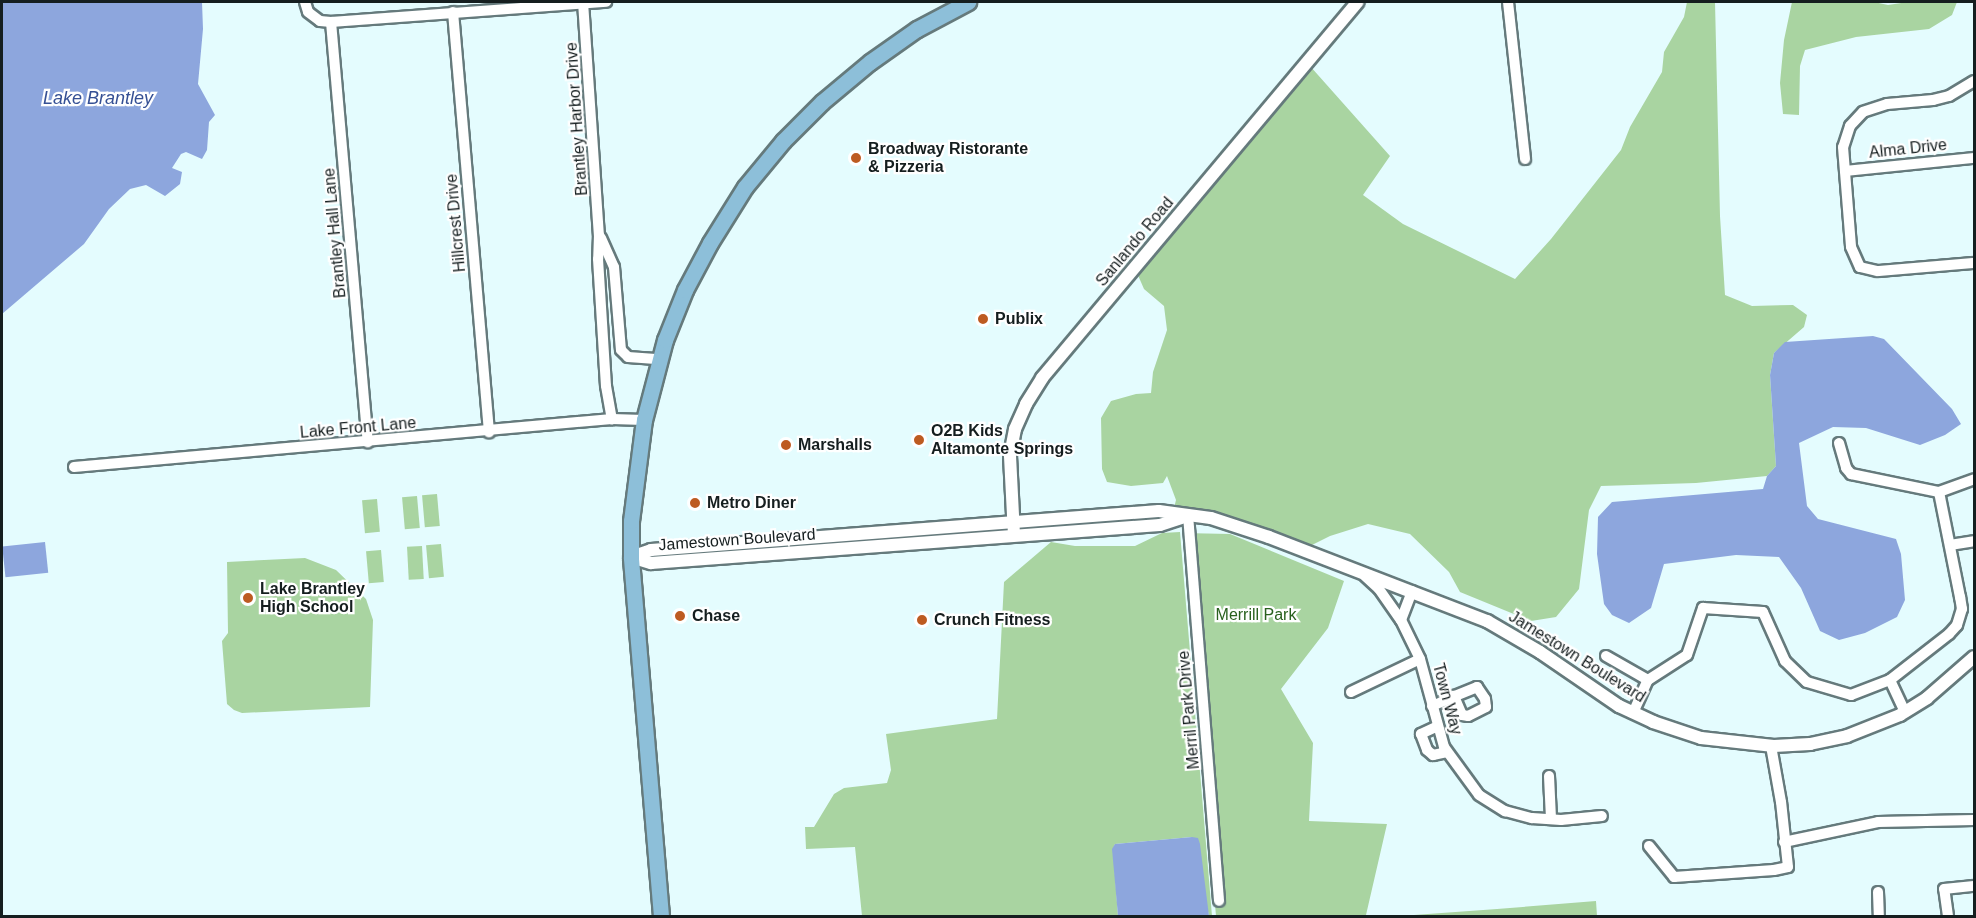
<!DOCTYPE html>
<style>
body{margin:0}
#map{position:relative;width:1976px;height:918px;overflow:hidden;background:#e4fcfe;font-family:Arial,sans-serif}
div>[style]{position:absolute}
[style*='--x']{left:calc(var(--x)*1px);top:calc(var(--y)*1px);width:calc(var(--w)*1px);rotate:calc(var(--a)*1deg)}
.green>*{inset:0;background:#a9d4a1;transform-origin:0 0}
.water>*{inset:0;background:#8da6dd;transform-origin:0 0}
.roads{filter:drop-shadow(2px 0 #657a7c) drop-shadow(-2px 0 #657a7c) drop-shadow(0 2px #657a7c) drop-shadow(0 -2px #657a7c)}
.minor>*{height:10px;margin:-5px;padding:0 5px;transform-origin:5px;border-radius:5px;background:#fff}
.tertiary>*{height:12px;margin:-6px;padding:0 6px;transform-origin:6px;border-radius:6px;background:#fff}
.primary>*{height:15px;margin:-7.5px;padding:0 7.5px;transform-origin:7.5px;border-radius:7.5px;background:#8dbfd9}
.dots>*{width:16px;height:16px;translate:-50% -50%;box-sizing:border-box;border:3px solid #fff;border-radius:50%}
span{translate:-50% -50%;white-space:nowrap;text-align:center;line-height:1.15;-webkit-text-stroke:4.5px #fff;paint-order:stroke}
.street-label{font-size:16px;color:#151e1f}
.poi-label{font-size:16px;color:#151e1f;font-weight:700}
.left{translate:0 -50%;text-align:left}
.park-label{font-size:16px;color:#29611e}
.water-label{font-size:18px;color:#355094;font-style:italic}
.frame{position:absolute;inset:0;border:3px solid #151e1f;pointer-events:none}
</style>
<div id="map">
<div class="green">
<i style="clip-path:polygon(1687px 2px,1715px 2px,1720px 216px,1725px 295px,1752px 306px,1793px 305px,1807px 315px,1804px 327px,1774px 353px,1770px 375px,1776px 466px,1767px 476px,1696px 483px,1601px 486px,1589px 510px,1579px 589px,1556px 617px,1531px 621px,1460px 592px,1449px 572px,1410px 534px,1368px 524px,1330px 536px,1308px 547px,1191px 509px,1174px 508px,1176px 500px,1167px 476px,1163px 483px,1131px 486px,1107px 482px,1102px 469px,1101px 418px,1111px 401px,1136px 394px,1151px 393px,1153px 372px,1167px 330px,1164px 306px,1144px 289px,1137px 273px,1310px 66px,1390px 156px,1363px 195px,1403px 224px,1515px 279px,1551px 239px,1621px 150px,1630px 127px,1662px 72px,1664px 52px,1684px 17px)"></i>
<i style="clip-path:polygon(1792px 2px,1874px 2px,1888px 5px,1908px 2px,1957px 2px,1952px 15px,1929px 29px,1856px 37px,1805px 50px,1800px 66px,1799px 115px,1783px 114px,1780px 83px,1784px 40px)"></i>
<i style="left:437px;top:494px;width:32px;height:15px;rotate:85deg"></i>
<i style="left:417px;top:496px;width:32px;height:15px;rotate:85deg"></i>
<i style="left:377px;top:499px;width:33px;height:15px;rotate:85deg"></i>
<i style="clip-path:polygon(1180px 532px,1212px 916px,1209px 916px,1192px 837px,1115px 844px,1113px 849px,1118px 916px,862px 916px,855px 847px,806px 849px,805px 827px,814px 827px,834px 794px,844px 788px,887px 783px,891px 770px,886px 734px,997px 719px,1004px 582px,1051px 542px,1075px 546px,1135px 546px,1162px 533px)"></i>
<i style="clip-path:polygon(1183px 533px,1230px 534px,1344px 581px,1328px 628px,1281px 689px,1313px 743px,1309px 821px,1387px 824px,1366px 915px,1379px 916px,1216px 916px)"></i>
<i style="left:441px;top:544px;width:33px;height:15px;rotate:85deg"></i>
<i style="left:422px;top:546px;width:33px;height:15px;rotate:87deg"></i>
<i style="left:381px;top:550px;width:32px;height:15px;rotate:85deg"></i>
<i style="clip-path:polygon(305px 558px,336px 570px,366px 599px,373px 620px,370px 707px,242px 713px,234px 710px,227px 704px,222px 641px,228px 633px,227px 562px)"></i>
<i style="clip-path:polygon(1596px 901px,1597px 916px,1400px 916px,1497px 909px)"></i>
</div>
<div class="water">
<i style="clip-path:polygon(2px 2px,202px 2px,203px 29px,198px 84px,215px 115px,209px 122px,207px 150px,202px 159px,186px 152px,181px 154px,172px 168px,182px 172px,180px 184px,165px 196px,146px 185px,130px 189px,109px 209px,84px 244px,2px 314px)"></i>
<i style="clip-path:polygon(1873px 336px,1884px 339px,1952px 409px,1961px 424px,1945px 435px,1920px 445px,1866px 428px,1833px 427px,1799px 443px,1807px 506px,1818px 519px,1896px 539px,1901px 554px,1905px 600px,1897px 617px,1865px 633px,1839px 640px,1820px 631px,1801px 588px,1779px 557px,1736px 555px,1664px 564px,1651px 608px,1629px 623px,1612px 615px,1604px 604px,1597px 554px,1598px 517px,1612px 502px,1763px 489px,1767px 476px,1776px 466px,1770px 375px,1774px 353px,1785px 342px)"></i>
<i style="left:45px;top:542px;width:31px;height:43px;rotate:84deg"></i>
<i style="clip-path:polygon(1192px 837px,1198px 838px,1200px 844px,1209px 916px,1118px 916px,1112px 849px,1115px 844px)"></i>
</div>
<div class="roads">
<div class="minor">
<i style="--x:305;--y:2;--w:10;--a:73"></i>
<i style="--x:308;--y:12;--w:15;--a:37"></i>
<i style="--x:320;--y:21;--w:11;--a:5"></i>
<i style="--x:331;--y:22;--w:276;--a:-4.2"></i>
<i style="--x:583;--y:2;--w:234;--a:86.1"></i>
<i style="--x:599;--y:235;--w:24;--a:92"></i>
<i style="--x:598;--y:259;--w:127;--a:86.4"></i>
<i style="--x:606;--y:386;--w:34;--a:80"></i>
<i style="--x:1508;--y:2;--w:158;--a:83.8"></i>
<i style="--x:453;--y:12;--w:422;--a:85.1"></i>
<i style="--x:331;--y:22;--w:422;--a:85"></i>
<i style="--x:1974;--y:81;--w:29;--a:149"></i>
<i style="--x:1949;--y:96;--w:16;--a:166"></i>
<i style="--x:1933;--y:100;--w:46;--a:175"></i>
<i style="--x:1887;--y:104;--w:25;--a:162"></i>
<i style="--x:1863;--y:112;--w:19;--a:133"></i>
<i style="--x:1850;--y:126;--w:22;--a:108"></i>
<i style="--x:1843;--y:147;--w:100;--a:85.4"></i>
<i style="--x:1851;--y:247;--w:22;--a:66"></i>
<i style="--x:1860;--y:267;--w:18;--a:13"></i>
<i style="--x:1878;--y:271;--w:96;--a:-4.8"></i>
<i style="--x:1845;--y:171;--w:130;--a:-5.8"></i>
<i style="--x:601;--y:238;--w:32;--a:66"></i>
<i style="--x:614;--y:267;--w:83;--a:85.2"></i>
<i style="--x:621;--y:350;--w:10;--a:45"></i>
<i style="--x:628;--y:357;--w:31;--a:4"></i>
<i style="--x:1839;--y:443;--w:26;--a:74"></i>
<i style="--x:1846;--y:468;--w:8;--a:50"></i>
<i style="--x:1851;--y:474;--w:90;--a:11.6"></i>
<i style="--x:1939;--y:492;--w:37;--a:-20"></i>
<i style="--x:74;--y:467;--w:540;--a:-5.1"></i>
<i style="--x:612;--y:419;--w:32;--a:2"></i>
<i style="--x:1188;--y:515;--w:387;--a:85.4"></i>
<i style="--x:1950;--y:545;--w:24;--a:-9"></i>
<i style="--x:1365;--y:576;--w:19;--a:43"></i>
<i style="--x:1379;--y:589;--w:38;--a:55"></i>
<i style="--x:1401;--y:620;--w:43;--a:64"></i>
<i style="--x:1420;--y:659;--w:91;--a:74.7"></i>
<i style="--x:1444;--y:747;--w:59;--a:53.9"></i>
<i style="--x:1479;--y:795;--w:31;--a:32"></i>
<i style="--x:1505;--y:811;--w:28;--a:15"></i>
<i style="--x:1532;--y:818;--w:29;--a:4"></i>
<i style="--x:1561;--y:820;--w:41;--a:-5.6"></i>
<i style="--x:1401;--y:620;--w:31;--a:-69"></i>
<i style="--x:1606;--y:656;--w:48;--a:29.7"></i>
<i style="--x:1648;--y:680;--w:46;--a:-32.7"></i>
<i style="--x:1687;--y:655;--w:50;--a:-71.2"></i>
<i style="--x:1703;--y:608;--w:60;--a:3.8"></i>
<i style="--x:1763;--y:612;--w:54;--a:65.8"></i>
<i style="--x:1785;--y:661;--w:30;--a:44"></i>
<i style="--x:1807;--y:682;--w:46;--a:16.5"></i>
<i style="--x:1851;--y:695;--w:42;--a:-21"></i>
<i style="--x:1890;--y:680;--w:75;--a:-37.9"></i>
<i style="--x:1949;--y:634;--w:12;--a:-48"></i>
<i style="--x:1957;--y:625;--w:17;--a:-73"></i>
<i style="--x:1962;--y:609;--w:12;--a:-99"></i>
<i style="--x:1960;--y:597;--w:107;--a:-101.3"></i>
<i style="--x:1890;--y:680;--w:35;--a:65"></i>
<i style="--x:1351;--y:692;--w:76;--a:-25.6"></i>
<i style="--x:1432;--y:706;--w:25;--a:-23"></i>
<i style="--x:1455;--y:696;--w:24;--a:-22"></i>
<i style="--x:1477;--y:687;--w:14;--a:56"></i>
<i style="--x:1485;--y:699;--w:8;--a:83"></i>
<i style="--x:1486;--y:707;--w:20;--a:153"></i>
<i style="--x:1468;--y:716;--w:6;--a:-171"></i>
<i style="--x:1462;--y:715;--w:21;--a:-113"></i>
<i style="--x:1633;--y:713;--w:36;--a:-66"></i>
<i style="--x:1438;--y:726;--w:19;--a:155"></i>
<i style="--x:1421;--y:734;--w:17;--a:69"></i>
<i style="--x:1427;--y:750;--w:8;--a:40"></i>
<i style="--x:1433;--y:755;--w:14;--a:-12"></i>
<i style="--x:1549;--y:776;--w:43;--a:87.3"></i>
<i style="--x:1784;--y:842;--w:96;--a:-12"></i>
<i style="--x:1878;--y:822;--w:96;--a:-1.2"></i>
<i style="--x:1649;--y:846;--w:40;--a:51"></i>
<i style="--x:1674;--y:877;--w:100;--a:-4"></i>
<i style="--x:1774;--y:870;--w:14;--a:-12"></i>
<i style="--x:1788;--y:867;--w:65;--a:-96.1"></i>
<i style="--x:1781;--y:802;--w:57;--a:-100.1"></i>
<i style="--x:1878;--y:892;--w:24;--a:88"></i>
<i style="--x:1948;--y:916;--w:27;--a:-98"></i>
<i style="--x:1944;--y:889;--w:30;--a:-6"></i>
</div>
<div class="tertiary">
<i style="--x:1014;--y:535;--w:80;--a:-92.9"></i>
<i style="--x:1010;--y:455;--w:26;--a:-79"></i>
<i style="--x:1015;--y:429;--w:27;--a:-66"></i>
<i style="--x:1026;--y:404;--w:31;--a:-58"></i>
<i style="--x:1042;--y:378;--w:491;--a:-50"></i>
<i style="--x:631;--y:557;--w:21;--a:-19"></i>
<i style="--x:651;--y:550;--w:509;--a:-4.39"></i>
<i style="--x:1159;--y:511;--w:52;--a:7.7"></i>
<i style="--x:1211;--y:518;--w:61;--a:18.1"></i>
<i style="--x:1269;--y:537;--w:234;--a:21.1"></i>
<i style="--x:1487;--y:621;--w:61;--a:30.3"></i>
<i style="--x:1540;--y:652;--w:96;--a:34.4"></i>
<i style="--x:1619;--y:706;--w:38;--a:25"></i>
<i style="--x:1653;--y:722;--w:51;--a:18.4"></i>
<i style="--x:1701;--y:738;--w:73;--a:6.3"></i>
<i style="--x:1774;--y:746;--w:36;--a:-3"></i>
<i style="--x:1810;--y:744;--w:38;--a:-12"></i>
<i style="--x:1847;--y:736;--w:57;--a:-21.6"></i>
<i style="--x:1900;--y:715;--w:32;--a:-32"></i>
<i style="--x:1927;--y:698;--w:62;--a:-41.1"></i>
<i style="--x:631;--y:557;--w:21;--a:17"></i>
<i style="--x:651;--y:563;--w:510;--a:-4.27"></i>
<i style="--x:1160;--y:525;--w:28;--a:-18"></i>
</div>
<div class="primary">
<i style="--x:661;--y:916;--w:360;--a:-94.8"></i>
<i style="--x:631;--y:557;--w:36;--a:-90"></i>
<i style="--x:631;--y:521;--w:102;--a:-82.7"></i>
<i style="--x:644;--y:420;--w:83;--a:-75.3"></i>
<i style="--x:665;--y:340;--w:54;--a:-68.2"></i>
<i style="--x:685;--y:290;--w:53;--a:-62"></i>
<i style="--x:710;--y:243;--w:66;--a:-58"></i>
<i style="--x:745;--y:187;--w:60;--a:-50.4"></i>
<i style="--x:783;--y:141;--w:55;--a:-45"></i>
<i style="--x:822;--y:102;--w:62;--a:-39.8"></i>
<i style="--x:870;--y:62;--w:57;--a:-35.1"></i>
<i style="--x:917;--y:29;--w:58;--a:-27.9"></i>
</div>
</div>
<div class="dots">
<i style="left:856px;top:158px;background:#bd5b21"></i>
<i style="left:983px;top:319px;background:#bd5b21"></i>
<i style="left:919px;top:440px;background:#bd5b21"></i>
<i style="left:786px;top:445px;background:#bd5b21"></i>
<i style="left:695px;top:503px;background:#bd5b21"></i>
<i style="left:248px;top:598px;background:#bd5b21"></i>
<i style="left:680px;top:616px;background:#bd5b21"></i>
<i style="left:922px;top:620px;background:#bd5b21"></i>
</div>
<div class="street-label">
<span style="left:577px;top:119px;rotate:-94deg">Brantley Harbor Drive</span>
<span style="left:1908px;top:149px;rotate:-6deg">Alma Drive</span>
<span style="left:456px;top:223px;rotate:-95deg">Hillcrest Drive</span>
<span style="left:335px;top:233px;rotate:-95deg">Brantley Hall Lane</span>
<span style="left:1135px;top:242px;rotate:-50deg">Sanlando Road</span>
<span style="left:358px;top:428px;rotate:-5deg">Lake Front Lane</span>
<span style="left:737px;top:540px;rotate:-4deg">Jamestown Boulevard</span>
<span style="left:1577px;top:657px;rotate:32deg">Jamestown Boulevard</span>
<span style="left:1447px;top:699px;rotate:75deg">Town Way</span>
<span style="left:1189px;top:710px;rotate:-95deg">Merril Park Drive</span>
</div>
<div class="poi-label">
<span class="left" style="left:868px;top:158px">Broadway Ristorante<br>&amp; Pizzeria</span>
<span class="left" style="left:995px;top:319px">Publix</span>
<span class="left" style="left:931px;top:440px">O2B Kids<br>Altamonte Springs</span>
<span class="left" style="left:798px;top:445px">Marshalls</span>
<span class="left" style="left:707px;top:503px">Metro Diner</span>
<span class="left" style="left:260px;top:598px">Lake Brantley<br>High School</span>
<span class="left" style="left:692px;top:616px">Chase</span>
<span class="left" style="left:934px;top:620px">Crunch Fitness</span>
</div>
<div class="park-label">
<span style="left:1256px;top:615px">Merrill Park</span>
</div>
<div class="water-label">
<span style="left:98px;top:98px">Lake Brantley</span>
</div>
<div class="frame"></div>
</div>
